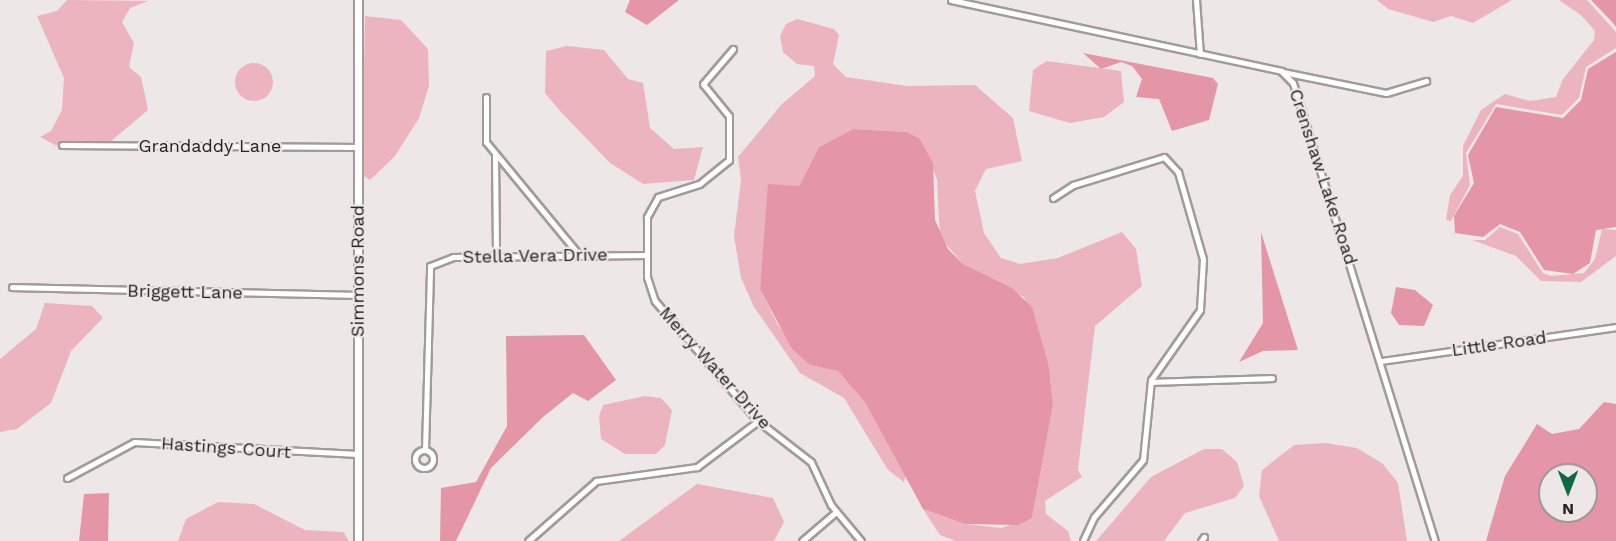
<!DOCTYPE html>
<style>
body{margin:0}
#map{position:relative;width:1616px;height:541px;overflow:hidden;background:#ede7e8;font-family:"Work Sans",sans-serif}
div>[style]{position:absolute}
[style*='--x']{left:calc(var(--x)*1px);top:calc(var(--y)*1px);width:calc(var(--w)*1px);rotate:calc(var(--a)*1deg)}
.green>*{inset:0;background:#ecb4bf}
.round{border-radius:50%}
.water>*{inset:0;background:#e496a7}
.roads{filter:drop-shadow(2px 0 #a19b9c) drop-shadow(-2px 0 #a19b9c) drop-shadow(0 2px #a19b9c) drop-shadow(0 -2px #a19b9c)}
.minor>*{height:5px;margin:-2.5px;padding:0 2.5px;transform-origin:2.5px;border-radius:2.5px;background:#fff}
.minor>.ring{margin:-2.5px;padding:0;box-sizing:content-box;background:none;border:5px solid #fff;border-radius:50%}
.tertiary>*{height:7px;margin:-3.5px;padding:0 3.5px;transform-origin:3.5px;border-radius:3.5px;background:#fff}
span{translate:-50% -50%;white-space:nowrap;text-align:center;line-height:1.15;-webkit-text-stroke:4.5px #ede7e8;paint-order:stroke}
.street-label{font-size:18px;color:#252323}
.north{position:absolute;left:1538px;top:463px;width:60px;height:60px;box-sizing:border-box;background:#ede7e8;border:2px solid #9d9999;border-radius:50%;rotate:180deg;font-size:16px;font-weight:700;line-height:24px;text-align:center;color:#252323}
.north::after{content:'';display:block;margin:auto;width:21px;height:27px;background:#0f6b3f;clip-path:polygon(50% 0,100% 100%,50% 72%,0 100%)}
</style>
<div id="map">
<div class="green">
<i style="clip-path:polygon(67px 0,148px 1px,130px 8px,122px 22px,134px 43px,129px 67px,141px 77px,148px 110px,110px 142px,59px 141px,59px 147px,40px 137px,51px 131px,62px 110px,64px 78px,37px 16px,57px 11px)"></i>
<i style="clip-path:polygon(1377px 0,1512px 0,1473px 23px,1451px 16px,1433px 22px,1388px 9px)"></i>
<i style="clip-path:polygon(1559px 0,1587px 0,1616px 32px,1616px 48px,1586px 67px,1579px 98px,1562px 115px,1496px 104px,1466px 153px,1470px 185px,1451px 221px,1446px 220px,1450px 195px,1463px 176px,1463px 146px,1481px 110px,1505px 94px,1530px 101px,1556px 97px,1563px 79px,1594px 40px,1595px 31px,1582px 16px)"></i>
<i style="clip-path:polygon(365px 16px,401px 20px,428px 49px,429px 86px,419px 118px,395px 156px,370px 180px,362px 175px)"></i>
<i style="clip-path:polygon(797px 19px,834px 29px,839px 35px,833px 64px,846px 77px,907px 86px,975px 85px,1013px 118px,1022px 161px,986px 169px,975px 191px,984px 233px,1001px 258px,1020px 264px,1058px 258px,1122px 232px,1136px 249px,1142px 286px,1095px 326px,1078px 470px,1082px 477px,1045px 501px,1046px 514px,1068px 531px,1071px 541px,956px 541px,940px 535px,923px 509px,965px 524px,1001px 528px,1032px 518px,1053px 405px,1049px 367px,1024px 297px,963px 264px,940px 237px,937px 179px,919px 138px,907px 132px,853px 129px,819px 147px,799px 186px,769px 185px,760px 289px,778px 325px,810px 365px,838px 371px,866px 402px,907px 470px,904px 482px,888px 470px,844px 398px,800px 373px,754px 307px,741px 278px,734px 236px,741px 180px,738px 157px,782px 104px,815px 76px,814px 66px,797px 64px,783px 52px,780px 36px,786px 24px)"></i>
<i style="clip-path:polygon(567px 46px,604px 50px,628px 79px,643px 83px,650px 128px,674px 149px,703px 147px,694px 180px,643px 184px,610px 163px,560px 111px,545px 93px,546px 51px)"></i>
<i style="clip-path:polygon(1047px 61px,1121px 71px,1124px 102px,1104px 117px,1070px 123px,1029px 111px,1033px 70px)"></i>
<i class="round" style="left:235px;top:63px;width:38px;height:38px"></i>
<i style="clip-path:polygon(1500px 227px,1518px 234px,1543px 273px,1551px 276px,1584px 273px,1595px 259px,1602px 229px,1616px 230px,1616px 256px,1581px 282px,1541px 281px,1516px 256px,1472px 240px,1485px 240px)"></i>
<i style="clip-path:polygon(45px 303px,92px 306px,103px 318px,71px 351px,51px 403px,17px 429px,0 432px,0 359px,36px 329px)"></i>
<i style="clip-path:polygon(645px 396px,661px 398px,672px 410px,665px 445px,656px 454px,625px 454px,601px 439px,599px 416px,603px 405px)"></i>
<i style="clip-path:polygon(1326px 443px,1357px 448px,1383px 464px,1398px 483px,1407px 541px,1279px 541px,1259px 496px,1262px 470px,1294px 445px)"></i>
<i style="clip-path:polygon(1204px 449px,1222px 449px,1237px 462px,1244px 486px,1235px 498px,1185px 513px,1164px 541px,1096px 541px,1151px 477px)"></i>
<i style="clip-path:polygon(697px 484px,773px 498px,784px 522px,774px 541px,619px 541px)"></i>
<i style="clip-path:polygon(218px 502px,254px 504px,305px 530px,343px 532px,349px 541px,178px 541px,186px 519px)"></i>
</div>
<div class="water">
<i style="clip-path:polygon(630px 0,679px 0,647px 25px,625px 12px)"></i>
<i style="clip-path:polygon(1591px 0,1616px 0,1616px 27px,1613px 23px)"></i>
<i style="clip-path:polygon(1616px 52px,1616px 227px,1596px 230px,1590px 263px,1573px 274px,1544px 270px,1520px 232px,1500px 224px,1483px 237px,1455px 233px,1454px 216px,1474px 183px,1468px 155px,1496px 107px,1563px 118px,1581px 100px,1588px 69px)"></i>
<i style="clip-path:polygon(1083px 53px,1213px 78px,1218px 84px,1209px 120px,1172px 131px,1159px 99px,1136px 97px,1142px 79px,1132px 66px,1121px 62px,1101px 69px)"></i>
<i style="clip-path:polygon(853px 129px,907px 132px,919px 138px,933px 163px,935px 220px,948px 249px,963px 264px,1012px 288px,1032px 307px,1049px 367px,1053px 405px,1032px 518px,1018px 525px,965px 524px,923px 509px,865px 402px,838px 371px,810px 365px,792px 349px,760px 289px,768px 184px,799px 186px,819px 147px)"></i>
<i style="clip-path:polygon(1261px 232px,1298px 350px,1263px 351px,1239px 362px,1263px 323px)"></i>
<i style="clip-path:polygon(1396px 287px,1415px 290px,1433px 305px,1424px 326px,1399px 325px,1391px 313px)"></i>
<i style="clip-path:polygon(584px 335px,616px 380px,588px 401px,573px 393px,543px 417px,491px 468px,456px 541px,440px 541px,441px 488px,476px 482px,507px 426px,506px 336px)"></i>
<i style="clip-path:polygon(evenodd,1604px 402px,1616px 404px,1616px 541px,1486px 541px,1505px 476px,1537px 424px,1552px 434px,1579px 429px,1604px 402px,1550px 475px,1586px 475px,1586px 511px,1550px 511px,1550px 475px)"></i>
<i style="clip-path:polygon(109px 493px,108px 541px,79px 541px,84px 494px)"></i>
</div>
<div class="roads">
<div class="minor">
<i style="--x:951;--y:0;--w:338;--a:12.1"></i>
<i style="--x:1281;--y:71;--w:17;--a:45"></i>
<i style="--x:1293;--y:83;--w:480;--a:72.8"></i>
<i style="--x:1196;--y:0;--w:54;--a:85.8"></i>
<i style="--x:733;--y:49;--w:46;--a:130.6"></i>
<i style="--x:703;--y:84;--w:41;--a:50.9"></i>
<i style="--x:729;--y:116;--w:44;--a:90"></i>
<i style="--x:729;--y:160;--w:38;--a:141"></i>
<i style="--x:699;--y:184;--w:43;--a:162.4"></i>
<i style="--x:658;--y:197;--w:23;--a:119"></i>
<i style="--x:647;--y:217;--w:60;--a:90"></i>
<i style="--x:647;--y:277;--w:25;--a:72"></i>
<i style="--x:655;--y:301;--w:158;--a:49.4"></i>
<i style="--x:758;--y:421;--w:67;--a:37.7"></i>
<i style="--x:811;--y:462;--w:47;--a:65.1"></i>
<i style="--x:831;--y:505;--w:47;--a:50.2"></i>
<i style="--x:1283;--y:72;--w:105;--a:11.5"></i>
<i style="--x:1386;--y:93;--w:42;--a:-16.7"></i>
<i style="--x:486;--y:97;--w:45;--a:90"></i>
<i style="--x:486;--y:142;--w:146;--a:50.5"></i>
<i style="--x:62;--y:145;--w:296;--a:0.4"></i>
<i style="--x:495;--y:155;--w:102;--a:89.4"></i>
<i style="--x:1053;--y:198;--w:24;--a:-33"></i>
<i style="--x:1073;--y:185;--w:95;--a:-17.1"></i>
<i style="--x:1164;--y:157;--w:21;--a:47"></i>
<i style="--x:1178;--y:172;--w:91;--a:74"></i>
<i style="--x:1203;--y:259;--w:51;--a:93.4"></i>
<i style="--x:1200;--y:310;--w:85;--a:125"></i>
<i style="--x:1151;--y:380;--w:80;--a:95.7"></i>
<i style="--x:1143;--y:460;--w:75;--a:130.7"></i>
<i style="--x:1094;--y:517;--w:26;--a:115"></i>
<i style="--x:12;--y:287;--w:346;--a:1.3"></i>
<i style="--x:1381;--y:361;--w:237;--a:-8.2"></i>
<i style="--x:1151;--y:382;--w:121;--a:-1.9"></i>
<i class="ring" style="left:415px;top:450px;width:13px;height:13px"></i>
<i style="--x:425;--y:450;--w:184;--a:-88.4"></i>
<i style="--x:430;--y:266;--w:25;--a:-21"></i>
<i style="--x:453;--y:257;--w:193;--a:-0.6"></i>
<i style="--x:67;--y:478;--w:76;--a:-28.2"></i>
<i style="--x:134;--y:442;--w:224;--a:3.1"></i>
<i style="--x:528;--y:541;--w:91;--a:-41.4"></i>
<i style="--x:596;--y:481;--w:102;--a:-7.9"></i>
<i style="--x:697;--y:467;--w:76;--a:-37"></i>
<i style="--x:802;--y:541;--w:45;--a:-40.5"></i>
<i style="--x:1201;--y:541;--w:5;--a:-53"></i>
</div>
<div class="tertiary">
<i style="--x:358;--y:541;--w:541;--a:-90"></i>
</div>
</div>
<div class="street-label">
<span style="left:210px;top:146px">Grandaddy Lane</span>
<span style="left:1323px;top:177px;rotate:72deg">Crenshaw Lake Road</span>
<span style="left:535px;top:256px;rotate:-1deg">Stella Vera Drive</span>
<span style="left:358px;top:271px;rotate:-90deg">Simmons Road</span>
<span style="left:185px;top:292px;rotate:1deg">Briggett Lane</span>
<span style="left:1499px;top:344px;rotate:-8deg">Little Road</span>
<span style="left:715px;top:368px;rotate:48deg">Merry Water Drive</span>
<span style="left:226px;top:448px;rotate:4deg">Hastings Court</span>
</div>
<div class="north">N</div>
</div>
